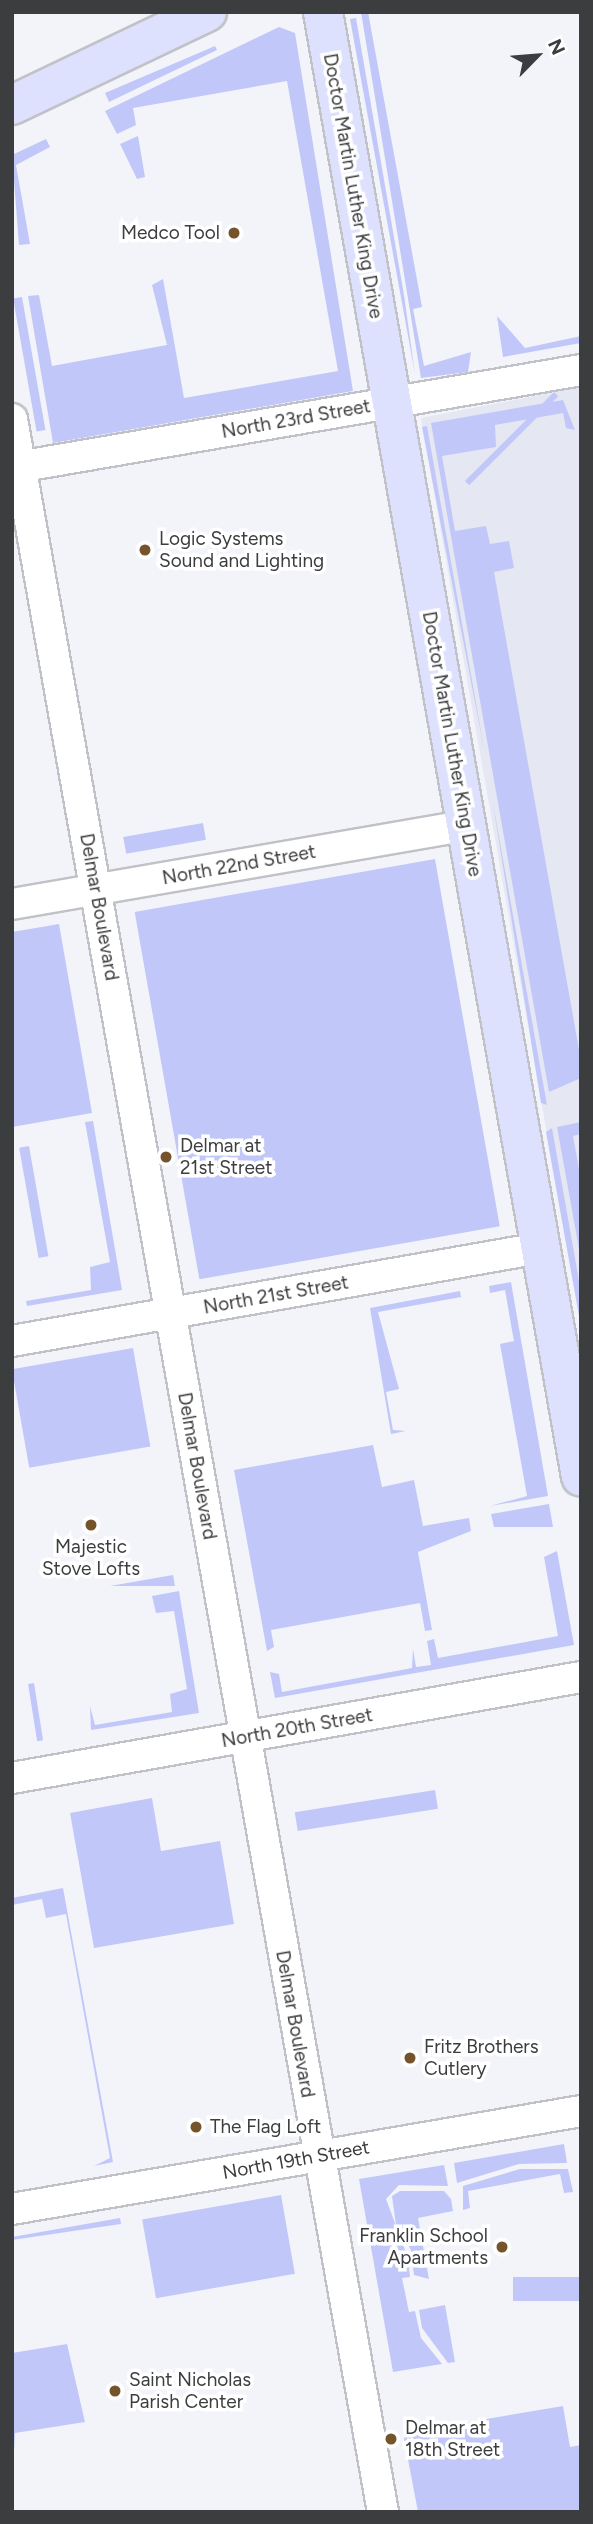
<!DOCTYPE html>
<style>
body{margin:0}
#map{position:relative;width:593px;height:2524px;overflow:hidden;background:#f3f4fa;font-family:Figtree,sans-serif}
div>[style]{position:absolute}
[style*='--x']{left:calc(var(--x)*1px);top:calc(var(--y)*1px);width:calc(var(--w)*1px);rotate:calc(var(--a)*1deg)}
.built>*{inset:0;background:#e5e7f3}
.green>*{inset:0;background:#c1c8f9;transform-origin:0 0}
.roads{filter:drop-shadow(2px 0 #c1c2c7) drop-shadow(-2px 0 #c1c2c7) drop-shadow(0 2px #c1c2c7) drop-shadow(0 -2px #c1c2c7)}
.minor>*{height:30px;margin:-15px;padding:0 15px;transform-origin:15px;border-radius:15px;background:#fff}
.major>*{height:38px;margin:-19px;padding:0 19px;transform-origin:19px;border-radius:19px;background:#dde1fd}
.dots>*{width:19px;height:19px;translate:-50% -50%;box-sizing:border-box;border:4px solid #fff;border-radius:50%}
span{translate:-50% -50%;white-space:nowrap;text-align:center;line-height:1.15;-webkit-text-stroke:7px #fff;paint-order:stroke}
.street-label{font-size:19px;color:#3c3d3f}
.poi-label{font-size:19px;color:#3c3d3f}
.right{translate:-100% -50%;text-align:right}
.left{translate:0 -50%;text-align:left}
.frame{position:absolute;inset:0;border:14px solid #3c3d3f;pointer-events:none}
.north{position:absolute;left:502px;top:21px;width:70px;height:70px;-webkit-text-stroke:5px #fff;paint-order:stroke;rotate:65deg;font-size:19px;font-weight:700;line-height:28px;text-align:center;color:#3c3d3f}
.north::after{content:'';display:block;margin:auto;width:24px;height:32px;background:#3c3d3f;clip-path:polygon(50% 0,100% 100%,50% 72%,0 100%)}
</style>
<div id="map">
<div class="built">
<i style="clip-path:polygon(581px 387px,581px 1327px,421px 418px)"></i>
</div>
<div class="green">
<i style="clip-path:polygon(361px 12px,368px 12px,422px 307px,413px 309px,424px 366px,471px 352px,468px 372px,421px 378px)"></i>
<i style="clip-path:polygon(356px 18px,404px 295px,415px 374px,350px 19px)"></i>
<i style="clip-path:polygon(279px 27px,295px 33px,353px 391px,53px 443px,28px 296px,39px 295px,52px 366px,167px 345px,152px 285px,163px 279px,184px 398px,338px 371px,287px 81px,133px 108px,136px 125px,117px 134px,105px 111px)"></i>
<i style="clip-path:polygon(215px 46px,217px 50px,109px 102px,105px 93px)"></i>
<i style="clip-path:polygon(138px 136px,145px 177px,137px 179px,120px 144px)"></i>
<i style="clip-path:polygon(46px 139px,50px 147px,16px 165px,30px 244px,19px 245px,12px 155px)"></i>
<i style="left:22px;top:297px;width:135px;height:9px;rotate:80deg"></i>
<i style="clip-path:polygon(497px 316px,525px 348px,581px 336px,581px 343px,503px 357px)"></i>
<i style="left:554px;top:392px;width:6px;height:126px;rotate:45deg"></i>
<i style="clip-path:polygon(563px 400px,575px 430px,566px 428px,563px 413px,495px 425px,496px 447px,442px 456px,455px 531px,486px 526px,490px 544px,509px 541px,514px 568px,494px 572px,581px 1061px,581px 1078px,549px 1092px,431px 423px)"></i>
<i style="clip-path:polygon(427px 426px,485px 754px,422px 427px)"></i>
<i style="clip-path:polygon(492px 798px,547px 1105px,541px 1103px)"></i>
<i style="left:203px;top:823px;width:17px;height:81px;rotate:80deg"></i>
<i style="left:435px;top:859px;width:373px;height:305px;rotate:80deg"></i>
<i style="clip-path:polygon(59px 924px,92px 1113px,12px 1127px,12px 932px)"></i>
<i style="clip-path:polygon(93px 1121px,122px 1290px,27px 1306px,26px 1301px,91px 1290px,90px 1267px,110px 1262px,85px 1122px)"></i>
<i style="clip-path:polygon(581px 1122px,581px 1134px,573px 1136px,581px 1180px,581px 1260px,557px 1127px)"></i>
<i style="clip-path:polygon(552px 1128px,581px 1292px,581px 1327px,546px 1132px)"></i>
<i style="left:29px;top:1146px;width:112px;height:10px;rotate:80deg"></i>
<i style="clip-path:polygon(511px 1282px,548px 1496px,490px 1506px,527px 1496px,500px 1344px,514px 1341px,513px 1336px,505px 1290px,490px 1293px,489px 1286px)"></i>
<i style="clip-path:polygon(460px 1291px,461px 1297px,378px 1312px,399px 1389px,386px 1392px,393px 1430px,406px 1431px,391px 1434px,370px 1308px)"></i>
<i style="left:133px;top:1348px;width:100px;height:123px;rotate:80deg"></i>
<i style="clip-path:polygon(373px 1445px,382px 1487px,414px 1480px,423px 1526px,469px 1518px,471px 1531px,418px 1552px,432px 1630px,425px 1631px,420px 1603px,271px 1630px,274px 1647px,267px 1651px,234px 1470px)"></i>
<i style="clip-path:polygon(549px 1504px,553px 1527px,494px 1527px,491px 1514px)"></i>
<i style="clip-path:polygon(557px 1551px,574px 1645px,275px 1698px,270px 1672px,279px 1674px,282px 1692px,412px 1668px,413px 1649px,416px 1667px,431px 1665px,427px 1641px,434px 1639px,438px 1658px,558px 1636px,544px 1557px)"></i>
<i style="clip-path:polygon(173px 1575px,175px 1586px,110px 1586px)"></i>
<i style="clip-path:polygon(179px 1591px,199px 1713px,91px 1730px,90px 1706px,95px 1725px,172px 1712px,170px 1694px,187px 1689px,174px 1611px,156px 1613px,152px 1596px)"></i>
<i style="left:34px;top:1683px;width:58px;height:6px;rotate:81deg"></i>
<i style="left:435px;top:1790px;width:19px;height:142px;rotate:81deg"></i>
<i style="clip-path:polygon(152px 1798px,161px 1851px,220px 1841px,234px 1924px,94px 1948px,70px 1813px)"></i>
<i style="clip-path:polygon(63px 1888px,113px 2162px,94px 2166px,110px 2158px,66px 1914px,46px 1918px,42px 1899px,12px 1905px,12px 1898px)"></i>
<i style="clip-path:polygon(564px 2144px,567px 2163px,519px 2164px,457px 2183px,454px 2163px)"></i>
<i style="clip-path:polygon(444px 2165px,448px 2186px,399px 2185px,386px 2199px,408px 2258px,410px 2277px,402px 2278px,409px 2312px,415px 2311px,421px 2338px,442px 2364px,393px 2372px,359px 2179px)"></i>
<i style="clip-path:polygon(568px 2169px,573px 2192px,564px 2193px,560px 2174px,468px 2191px,470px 2208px,463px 2210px,463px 2186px,520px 2169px)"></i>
<i style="clip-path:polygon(400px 2191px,444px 2191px,451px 2199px,453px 2211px,418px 2218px,429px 2279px,414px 2275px,411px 2250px,396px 2225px,392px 2196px)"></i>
<i style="left:281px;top:2195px;width:80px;height:141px;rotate:80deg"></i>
<i style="clip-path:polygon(120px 2218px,121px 2224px,12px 2240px,12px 2237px)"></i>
<i style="left:581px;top:2277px;width:24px;height:68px;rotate:90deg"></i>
<i style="clip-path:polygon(445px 2305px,455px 2362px,448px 2363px,422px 2328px,419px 2310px)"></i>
<i style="clip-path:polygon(67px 2344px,85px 2422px,15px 2433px,14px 2451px,12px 2353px)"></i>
<i style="clip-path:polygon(563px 2406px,570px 2447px,581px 2445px,581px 2512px,418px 2512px,403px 2433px)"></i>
</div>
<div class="roads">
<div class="minor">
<i style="--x:12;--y:419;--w:2126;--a:79.95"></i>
<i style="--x:12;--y:468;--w:577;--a:-9.77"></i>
<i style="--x:12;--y:904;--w:462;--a:-9.8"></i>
<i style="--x:12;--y:1341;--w:536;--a:-9.99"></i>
<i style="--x:12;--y:1778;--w:578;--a:-10.07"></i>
<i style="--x:12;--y:2209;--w:577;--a:-9.77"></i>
</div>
<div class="major">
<i style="--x:323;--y:12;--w:1487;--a:80.01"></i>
<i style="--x:12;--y:105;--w:216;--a:-25.5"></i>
</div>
</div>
<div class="dots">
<i style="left:234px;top:233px;background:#75532b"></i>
<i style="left:145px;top:550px;background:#75532b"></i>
<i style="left:166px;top:1157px;background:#75532b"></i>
<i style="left:91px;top:1525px;background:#75532b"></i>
<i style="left:410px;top:2058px;background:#75532b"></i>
<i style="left:196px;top:2127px;background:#75532b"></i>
<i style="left:502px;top:2247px;background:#75532b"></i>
<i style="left:115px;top:2391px;background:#75532b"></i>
<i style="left:391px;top:2439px;background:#75532b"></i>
</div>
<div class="street-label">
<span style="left:353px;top:186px;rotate:80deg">Doctor Martin Luther King Drive</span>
<span style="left:296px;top:419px;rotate:-10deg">North 23rd Street</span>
<span style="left:452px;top:744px;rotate:80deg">Doctor Martin Luther King Drive</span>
<span style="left:239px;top:865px;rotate:-10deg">North 22nd Street</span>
<span style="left:99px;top:907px;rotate:80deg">Delmar Boulevard</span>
<span style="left:276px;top:1295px;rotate:-10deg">North 21st Street</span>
<span style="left:197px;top:1466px;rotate:80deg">Delmar Boulevard</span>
<span style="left:297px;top:1728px;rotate:-10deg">North 20th Street</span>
<span style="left:295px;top:2024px;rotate:80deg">Delmar Boulevard</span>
<span style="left:296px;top:2160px;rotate:-10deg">North 19th Street</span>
</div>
<div class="poi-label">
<span class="right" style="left:220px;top:233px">Medco Tool</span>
<span class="left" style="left:159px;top:550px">Logic Systems<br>Sound and Lighting</span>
<span class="left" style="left:180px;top:1157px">Delmar at<br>21st Street</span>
<span style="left:91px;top:1558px">Majestic<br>Stove Lofts</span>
<span class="left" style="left:424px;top:2058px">Fritz Brothers<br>Cutlery</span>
<span class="left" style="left:210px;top:2127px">The Flag Loft</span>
<span class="right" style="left:488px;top:2247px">Franklin School<br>Apartments</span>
<span class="left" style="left:129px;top:2391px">Saint Nicholas<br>Parish Center</span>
<span class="left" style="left:405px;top:2439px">Delmar at<br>18th Street</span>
</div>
<div class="frame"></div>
<div class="north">N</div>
</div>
